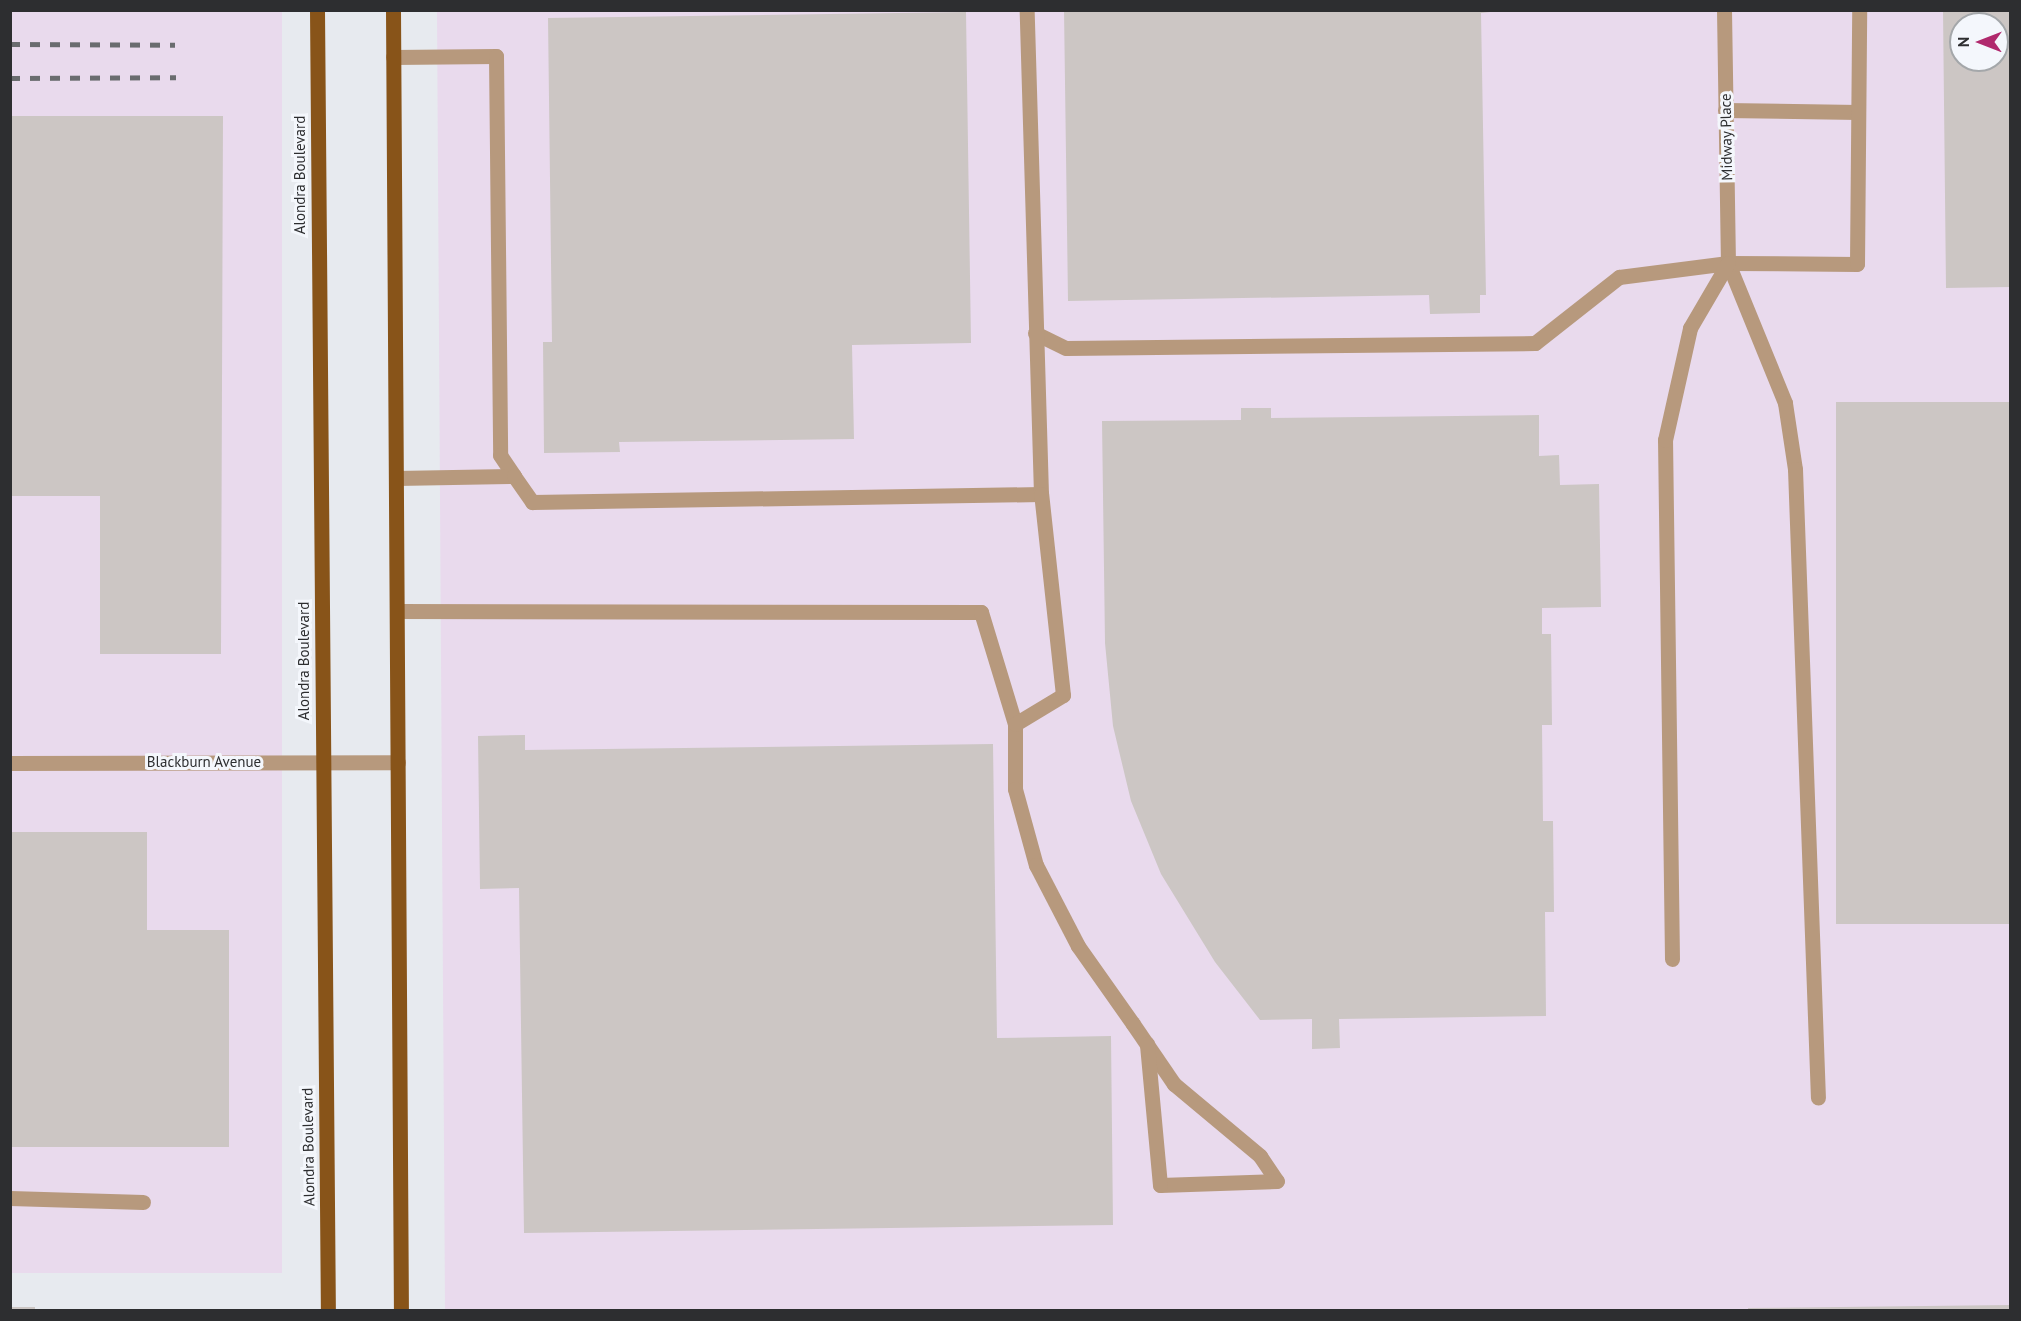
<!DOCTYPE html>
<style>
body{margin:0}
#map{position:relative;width:2021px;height:1321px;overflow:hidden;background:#e7eaef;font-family:"PT Sans",sans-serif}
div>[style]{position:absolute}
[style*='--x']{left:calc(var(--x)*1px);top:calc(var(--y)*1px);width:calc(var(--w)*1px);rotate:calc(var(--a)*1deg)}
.commercial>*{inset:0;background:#e9daed;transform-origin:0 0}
.building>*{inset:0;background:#ccc6c4;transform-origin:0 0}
.minor>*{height:15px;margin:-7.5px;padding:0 7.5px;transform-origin:7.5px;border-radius:7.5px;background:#b7997d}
.major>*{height:15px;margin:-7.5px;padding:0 7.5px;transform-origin:7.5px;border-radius:7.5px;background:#885419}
.rail>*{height:4.5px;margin-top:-2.25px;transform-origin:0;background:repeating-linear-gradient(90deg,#6a6c6f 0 10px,transparent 0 20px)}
span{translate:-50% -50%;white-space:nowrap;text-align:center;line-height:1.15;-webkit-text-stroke:6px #f4f7fc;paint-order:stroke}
.street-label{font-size:15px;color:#2d2e30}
.frame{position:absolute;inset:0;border:12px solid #2d2e30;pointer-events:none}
.north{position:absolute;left:1949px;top:12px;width:60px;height:60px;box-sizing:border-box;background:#f4f7fc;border:2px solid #a4a7aa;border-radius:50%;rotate:270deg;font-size:16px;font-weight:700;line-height:24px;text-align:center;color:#2d2e30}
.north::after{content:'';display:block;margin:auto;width:21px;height:27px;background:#b0296d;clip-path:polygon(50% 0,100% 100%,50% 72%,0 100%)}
</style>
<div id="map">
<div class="commercial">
<i style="left:10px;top:11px;width:272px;height:1262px"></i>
<i style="clip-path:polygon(evenodd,437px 11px,2010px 11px,2010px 1310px,445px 1310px,437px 11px,1961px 24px,1997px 24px,1997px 60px,1961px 60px,1961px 24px)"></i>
</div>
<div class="building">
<i style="clip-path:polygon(1064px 10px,1509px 10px,1481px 13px,1486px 295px,1480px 295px,1480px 313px,1430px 314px,1429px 295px,1068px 301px)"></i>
<i style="clip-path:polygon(evenodd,1943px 10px,2010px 10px,2010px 287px,1946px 288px,1943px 10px,1961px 24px,1997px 24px,1997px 60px,1961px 60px,1961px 24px)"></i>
<i style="clip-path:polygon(966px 12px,971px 343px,852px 345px,854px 439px,619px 442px,620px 452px,544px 453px,543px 342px,552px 342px,548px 18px)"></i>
<i style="clip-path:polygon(10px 116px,223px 116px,221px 654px,100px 654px,100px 496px,10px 496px)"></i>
<i style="left:2010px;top:402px;width:522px;height:174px;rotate:90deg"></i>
<i style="clip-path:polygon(1241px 408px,1271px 408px,1271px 418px,1539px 415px,1539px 456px,1559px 455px,1560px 485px,1599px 484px,1601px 607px,1542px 608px,1542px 634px,1551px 634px,1552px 725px,1542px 725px,1543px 821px,1553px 821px,1554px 912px,1545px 912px,1546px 1016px,1339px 1019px,1340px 1048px,1312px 1049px,1312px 1019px,1260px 1020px,1215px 962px,1161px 874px,1131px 801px,1113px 726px,1105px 643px,1102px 421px,1241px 420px)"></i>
<i style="clip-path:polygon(525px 735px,525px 750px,993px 744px,997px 1038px,1111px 1036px,1113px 1225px,524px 1233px,519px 888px,480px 889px,478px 736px)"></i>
<i style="clip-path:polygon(10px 832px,147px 832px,147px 930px,229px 930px,229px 1147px,10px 1147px)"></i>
<i style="clip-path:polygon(2010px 1305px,2010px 1310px,1748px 1310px,1748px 1308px)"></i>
<i style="left:12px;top:1307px;width:23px;height:3px"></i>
</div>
<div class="minor">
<i style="--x:1724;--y:10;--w:253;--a:89.1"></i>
<i style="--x:1728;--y:263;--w:151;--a:67.8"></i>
<i style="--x:1785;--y:403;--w:67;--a:81.4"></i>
<i style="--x:1795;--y:469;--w:629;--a:87.91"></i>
<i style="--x:393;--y:57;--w:103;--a:-0.6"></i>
<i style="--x:496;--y:56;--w:399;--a:89.4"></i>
<i style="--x:500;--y:455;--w:25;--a:56"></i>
<i style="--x:514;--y:476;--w:118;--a:179"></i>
<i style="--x:1725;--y:110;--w:133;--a:0.9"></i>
<i style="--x:1035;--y:333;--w:34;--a:26"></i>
<i style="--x:1066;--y:348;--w:469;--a:-0.6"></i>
<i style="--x:1535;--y:343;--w:107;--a:-38.2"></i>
<i style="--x:1619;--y:277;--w:110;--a:-7.3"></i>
<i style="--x:1728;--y:263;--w:129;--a:0.4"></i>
<i style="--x:1857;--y:264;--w:254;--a:-89.5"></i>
<i style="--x:514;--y:476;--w:32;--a:55"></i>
<i style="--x:532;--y:502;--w:509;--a:-0.9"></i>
<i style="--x:1041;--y:494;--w:484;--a:-91.7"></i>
<i style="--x:397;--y:611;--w:584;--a:0.1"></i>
<i style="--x:981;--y:612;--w:117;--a:73.1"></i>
<i style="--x:1015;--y:724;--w:65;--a:90"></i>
<i style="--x:1015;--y:789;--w:79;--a:74.6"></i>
<i style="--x:1036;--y:865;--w:91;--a:62.6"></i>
<i style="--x:1078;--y:946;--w:95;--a:54.8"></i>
<i style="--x:1133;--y:1024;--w:73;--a:55.7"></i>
<i style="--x:1174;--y:1084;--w:112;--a:39.9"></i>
<i style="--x:1260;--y:1156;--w:30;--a:56"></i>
<i style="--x:1277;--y:1181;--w:117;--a:178"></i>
<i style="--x:1160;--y:1185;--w:142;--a:-95.3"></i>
<i style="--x:1015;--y:724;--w:56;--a:-31.1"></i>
<i style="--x:1063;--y:695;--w:202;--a:-96.2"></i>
<i style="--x:10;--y:763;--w:388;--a:-0.1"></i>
<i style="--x:1672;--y:959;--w:519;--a:-90.77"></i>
<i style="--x:1665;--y:440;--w:115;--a:-77.4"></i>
<i style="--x:1690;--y:328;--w:75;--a:-59.7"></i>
<i style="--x:10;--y:1198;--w:133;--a:1.7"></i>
</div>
<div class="major">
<i style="--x:317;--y:10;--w:1300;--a:89.52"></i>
<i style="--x:393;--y:10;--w:1300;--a:89.65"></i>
</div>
<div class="rail">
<i style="--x:10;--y:44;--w:165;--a:0.3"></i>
<i style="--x:10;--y:78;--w:166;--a:-0.3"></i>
</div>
<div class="street-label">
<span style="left:1726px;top:137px;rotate:-91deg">Midway Place</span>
<span style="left:300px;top:175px;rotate:-90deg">Alondra Boulevard</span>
<span style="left:304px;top:661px;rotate:-90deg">Alondra Boulevard</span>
<span style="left:204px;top:762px">Blackburn Avenue</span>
<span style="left:308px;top:1147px;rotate:-91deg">Alondra Boulevard</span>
</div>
<div class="frame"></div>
<div class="north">N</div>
</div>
